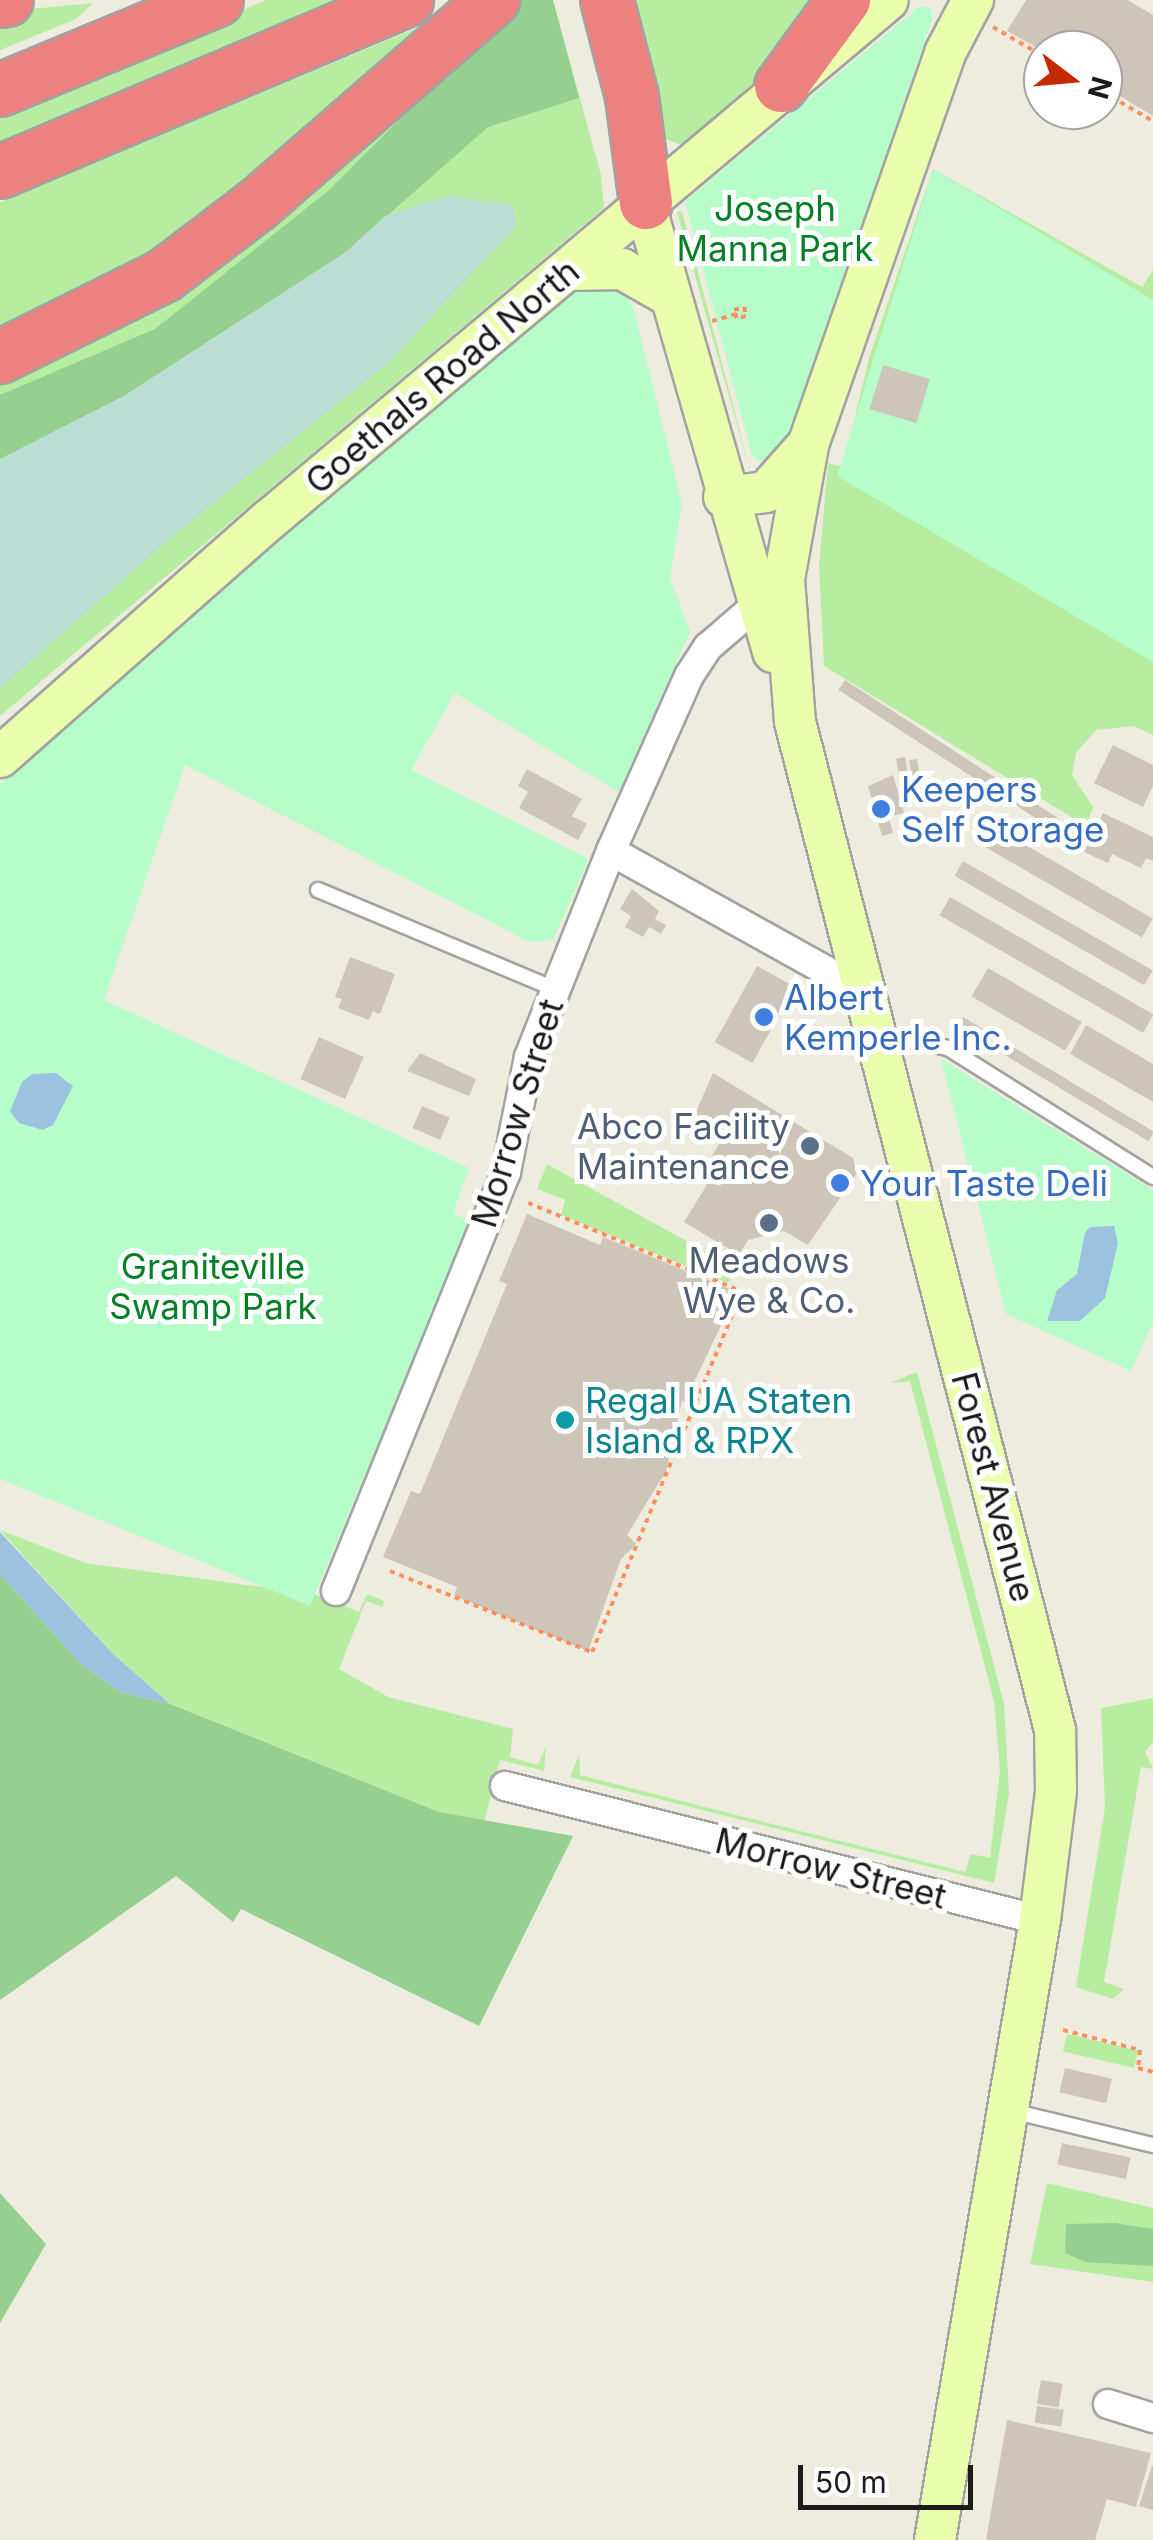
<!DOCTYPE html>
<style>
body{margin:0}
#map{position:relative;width:1153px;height:2540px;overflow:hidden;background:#eeecdf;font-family:Inter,sans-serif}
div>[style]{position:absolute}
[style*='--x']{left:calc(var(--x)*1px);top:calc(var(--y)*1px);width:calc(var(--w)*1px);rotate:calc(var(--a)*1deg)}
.grass>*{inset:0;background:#b6eda0;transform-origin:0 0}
.forest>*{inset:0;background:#96d090}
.wetland>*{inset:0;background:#bbddd4}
.park>*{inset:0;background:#b6fdca}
.water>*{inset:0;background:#9bc2df}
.building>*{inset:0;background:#cdc6b8;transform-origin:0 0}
.path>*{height:4px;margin-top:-2px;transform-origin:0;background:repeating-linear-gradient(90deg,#ff8f5f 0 5px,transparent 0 10px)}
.roads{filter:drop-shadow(2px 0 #a2a2a2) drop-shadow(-2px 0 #a2a2a2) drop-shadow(0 2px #a2a2a2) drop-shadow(0 -2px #a2a2a2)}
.lane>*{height:14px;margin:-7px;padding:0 7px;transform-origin:7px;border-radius:7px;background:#fff}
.street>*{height:28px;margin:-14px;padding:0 14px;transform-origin:14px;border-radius:14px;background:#fff}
.secondary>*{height:40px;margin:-20px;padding:0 20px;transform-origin:20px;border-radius:20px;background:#eafead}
.highway>*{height:52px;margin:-26px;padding:0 26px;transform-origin:26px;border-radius:26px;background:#ec817f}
.dots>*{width:28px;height:28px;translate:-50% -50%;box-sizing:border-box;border:5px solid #fff;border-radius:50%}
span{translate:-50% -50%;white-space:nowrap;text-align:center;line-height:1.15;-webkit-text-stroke:10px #fff;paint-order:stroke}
.park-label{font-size:35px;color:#037f26}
.street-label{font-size:35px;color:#1b1b1b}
.shop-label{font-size:35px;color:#366cbe}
.left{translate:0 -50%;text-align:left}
.service-label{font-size:35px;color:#4e5e75}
.right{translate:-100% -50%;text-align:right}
.culture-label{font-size:35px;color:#0d838f}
.north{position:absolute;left:1023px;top:30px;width:100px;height:100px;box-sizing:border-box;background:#fff;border:2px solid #a4a4a4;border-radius:50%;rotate:106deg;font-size:28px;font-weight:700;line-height:40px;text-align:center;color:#1b1b1b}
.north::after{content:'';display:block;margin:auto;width:35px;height:45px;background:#c62800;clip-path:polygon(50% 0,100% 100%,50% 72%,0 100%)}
.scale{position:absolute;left:798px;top:2465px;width:175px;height:45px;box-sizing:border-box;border:5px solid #1b1b1b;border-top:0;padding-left:12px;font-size:30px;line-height:35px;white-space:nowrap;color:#1b1b1b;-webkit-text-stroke:8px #fff;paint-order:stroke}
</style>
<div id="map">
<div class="grass">
<i style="clip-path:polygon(266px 0,360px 0,0 152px,0 115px)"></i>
<i style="clip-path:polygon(519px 0,553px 0,601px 175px,604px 208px,0 716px,0 373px)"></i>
<i style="clip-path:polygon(630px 0,830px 0,749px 88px,681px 145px,666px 139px)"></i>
<i style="clip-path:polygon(93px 3px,76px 19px,0 50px,0 12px)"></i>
<i style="clip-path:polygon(429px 23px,253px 196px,0 343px,0 202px)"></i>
<i style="clip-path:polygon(933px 169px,1142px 287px,1153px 270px,1153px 735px,1134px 726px,1096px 730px,1076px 753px,1072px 775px,1093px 807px,1086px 826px,824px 666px,819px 566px,828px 463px,843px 467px,869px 358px)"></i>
<i style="clip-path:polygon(682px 211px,746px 455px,748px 464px,677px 212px)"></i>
<i style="clip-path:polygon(547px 1164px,735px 1268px,728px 1283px,561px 1215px,565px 1200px,537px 1189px)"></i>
<i style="clip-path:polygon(917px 1372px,1004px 1704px,1009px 1793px,994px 1883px,570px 1777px,579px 1755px,580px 1775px,740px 1816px,965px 1872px,971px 1854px,990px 1858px,1000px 1770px,994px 1701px,910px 1381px,890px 1383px)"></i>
<i style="clip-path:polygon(0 1530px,85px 1563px,314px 1594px,359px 1612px,367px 1594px,384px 1601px,383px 1607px,366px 1601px,339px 1669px,388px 1697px,513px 1729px,510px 1757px,538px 1765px,546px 1747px,544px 1771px,500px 1760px,484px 1822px,439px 1812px,170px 1704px,113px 1654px)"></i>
<i style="clip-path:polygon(1153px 1698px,1153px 1742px,1145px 1752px,1153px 1769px,1141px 1767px,1104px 1982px,1124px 1989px,1113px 1999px,1076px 1987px,1105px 1807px,1101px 1708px)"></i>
<i style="left:1067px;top:2034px;width:73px;height:18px;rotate:13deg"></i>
<i style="clip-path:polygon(1047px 2183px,1153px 2208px,1153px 2282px,1030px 2264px)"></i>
</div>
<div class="forest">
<i style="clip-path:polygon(519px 0,553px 0,579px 98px,488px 127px,346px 252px,124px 396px,0 459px,0 395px,155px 329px,328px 191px)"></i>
<i style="clip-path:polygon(0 1574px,80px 1663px,120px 1692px,170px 1704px,439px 1812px,573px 1836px,479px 2026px,241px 1909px,233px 1922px,176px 1876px,0 2000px)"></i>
<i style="clip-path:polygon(0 2193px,46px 2244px,0 2323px)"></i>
<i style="clip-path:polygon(1115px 2223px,1153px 2229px,1153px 2266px,1085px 2262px,1065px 2253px,1066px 2224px)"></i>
</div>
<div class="wetland">
<i style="clip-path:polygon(448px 196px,512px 205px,517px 225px,388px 363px,173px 536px,0 688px,0 459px,124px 396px,346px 252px,385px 216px)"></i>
</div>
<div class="park">
<i style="clip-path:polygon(919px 7px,930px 7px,933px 17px,783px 455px,760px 461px,752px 456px,685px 201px)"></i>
<i style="clip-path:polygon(933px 169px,1153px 300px,1153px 662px,837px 476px)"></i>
<i style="clip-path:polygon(594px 276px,619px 280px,634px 310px,682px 504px,670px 578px,690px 632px,619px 792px,455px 693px,411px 770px,589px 859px,553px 940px,530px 942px,185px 765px,104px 1000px,469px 1168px,453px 1213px,471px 1222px,310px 1606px,0 1479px,0 784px,356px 472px)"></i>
<i style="clip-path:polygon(941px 1059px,1153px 1190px,1153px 1322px,1131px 1371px,1006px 1314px)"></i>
</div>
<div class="water">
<i style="clip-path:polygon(56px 1073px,73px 1086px,53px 1125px,43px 1130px,19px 1123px,10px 1111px,22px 1082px,32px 1074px)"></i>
<i style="clip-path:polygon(1114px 1226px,1118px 1243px,1105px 1298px,1080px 1321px,1047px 1321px,1057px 1290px,1077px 1274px,1085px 1233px,1090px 1227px)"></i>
<i style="clip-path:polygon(0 1532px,113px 1654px,170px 1704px,120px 1692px,80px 1663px,0 1574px)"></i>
</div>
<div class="building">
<i style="clip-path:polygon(1026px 0,1128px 0,1153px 15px,1153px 116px,1103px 86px,1103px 50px,1043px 51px,1007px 31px)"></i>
<i style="left:883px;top:365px;width:49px;height:46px;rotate:17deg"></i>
<i style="left:845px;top:680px;width:288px;height:12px;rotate:33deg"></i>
<i style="clip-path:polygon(1113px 745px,1153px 765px,1153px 786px,1143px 807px,1094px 783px)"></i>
<i style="left:905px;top:757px;width:44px;height:9px;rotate:81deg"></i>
<i style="left:917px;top:759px;width:43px;height:8px;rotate:81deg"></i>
<i style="clip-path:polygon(527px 769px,582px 799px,572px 816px,587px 824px,578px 840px,519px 808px,528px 792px,518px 786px)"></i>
<i style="clip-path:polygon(893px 775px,904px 813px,890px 816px,881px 787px,893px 833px,882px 836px,868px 786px)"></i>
<i style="clip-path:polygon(1103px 813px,1153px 837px,1153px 861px,1146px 858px,1141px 868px,1112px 854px,1108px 863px,1084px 852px)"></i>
<i style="left:984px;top:821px;width:195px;height:22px;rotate:30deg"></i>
<i style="left:963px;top:861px;width:219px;height:17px;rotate:30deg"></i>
<i style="clip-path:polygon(632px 889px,659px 911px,655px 919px,666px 925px,661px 934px,649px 927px,643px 937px,625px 927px,631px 916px,620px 909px)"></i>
<i style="left:950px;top:897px;width:235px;height:21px;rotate:30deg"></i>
<i style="clip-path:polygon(350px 957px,395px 974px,380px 1014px,373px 1011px,369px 1020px,338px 1008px,342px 999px,335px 997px)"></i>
<i style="left:757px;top:966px;width:43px;height:87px;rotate:29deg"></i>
<i style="left:988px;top:968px;width:108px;height:33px;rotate:30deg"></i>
<i style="left:963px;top:1017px;width:223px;height:11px;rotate:31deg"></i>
<i style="clip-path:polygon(1086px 1025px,1153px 1064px,1153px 1102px,1070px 1054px)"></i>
<i style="left:319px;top:1037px;width:49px;height:46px;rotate:24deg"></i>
<i style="clip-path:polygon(420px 1053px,476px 1079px,469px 1096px,407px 1071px)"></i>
<i style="clip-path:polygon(713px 1073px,853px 1158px,857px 1173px,808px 1245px,784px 1231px,748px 1240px,739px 1255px,684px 1222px,708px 1183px,699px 1178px,726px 1132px,695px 1114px)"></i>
<i style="left:422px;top:1106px;width:30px;height:24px;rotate:23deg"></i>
<i style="clip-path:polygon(527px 1214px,600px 1245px,603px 1237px,737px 1292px,695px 1380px,695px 1403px,682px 1401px,666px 1471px,627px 1535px,636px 1544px,621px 1559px,588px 1651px,454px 1596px,457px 1587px,383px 1557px,411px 1491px,420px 1494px,507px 1284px,499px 1281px)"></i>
<i style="left:1065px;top:2068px;width:48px;height:25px;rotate:13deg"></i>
<i style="left:1062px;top:2143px;width:70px;height:22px;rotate:12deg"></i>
<i style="left:1041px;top:2380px;width:22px;height:24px;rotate:10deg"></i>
<i style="left:1037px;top:2406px;width:27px;height:17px;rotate:8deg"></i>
<i style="clip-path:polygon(1007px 2420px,1151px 2453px,1136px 2507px,1107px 2499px,1095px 2540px,986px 2540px)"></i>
<i style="clip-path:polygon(1152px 2466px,1153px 2466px,1153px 2510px,1139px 2506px)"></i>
</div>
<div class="path">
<i style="--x:993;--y:27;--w:58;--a:30.1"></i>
<i style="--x:1103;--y:92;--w:58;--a:30.1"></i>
<i style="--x:744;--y:307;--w:9;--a:77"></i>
<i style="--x:746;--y:316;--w:9;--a:167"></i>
<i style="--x:737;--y:318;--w:9;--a:-111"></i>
<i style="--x:734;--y:310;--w:10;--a:-17"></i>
<i style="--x:712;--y:321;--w:25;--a:-16"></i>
<i style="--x:390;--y:1571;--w:218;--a:21.9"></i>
<i style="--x:592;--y:1652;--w:385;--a:-67.4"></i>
<i style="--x:740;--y:1297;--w:9;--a:-117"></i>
<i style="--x:736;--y:1289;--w:225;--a:-157.5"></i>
<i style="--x:1063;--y:2030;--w:80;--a:14.6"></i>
<i style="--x:1140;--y:2050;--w:18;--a:96"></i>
<i style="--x:1138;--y:2068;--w:16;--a:15"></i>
</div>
<div class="roads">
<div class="lane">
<i style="--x:318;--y:890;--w:257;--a:22.7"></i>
<i style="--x:878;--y:1034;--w:71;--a:11.3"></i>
<i style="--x:948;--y:1048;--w:242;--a:32.2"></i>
<i style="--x:1012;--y:2111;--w:145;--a:13.6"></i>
</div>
<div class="street">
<i style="--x:611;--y:851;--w:294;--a:29.1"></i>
<i style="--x:336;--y:1591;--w:452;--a:-67.9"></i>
<i style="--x:506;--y:1172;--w:117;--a:-78.7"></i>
<i style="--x:529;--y:1057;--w:222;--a:-68.3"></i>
<i style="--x:611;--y:851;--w:192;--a:-66"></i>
<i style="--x:689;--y:676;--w:35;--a:-57"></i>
<i style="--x:708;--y:647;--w:66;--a:-40.7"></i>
<i style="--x:505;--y:1786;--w:552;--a:14.06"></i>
<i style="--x:1108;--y:2404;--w:47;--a:17.3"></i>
</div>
<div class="secondary">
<i style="--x:639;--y:184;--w:487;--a:74"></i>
<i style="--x:568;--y:270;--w:54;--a:-1.1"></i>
<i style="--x:622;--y:269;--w:56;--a:29.7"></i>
<i style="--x:724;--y:497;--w:42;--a:-6.8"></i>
<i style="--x:766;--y:492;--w:59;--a:-48.4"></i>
<i style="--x:0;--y:757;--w:359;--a:-41.4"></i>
<i style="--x:269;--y:520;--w:808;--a:-40.03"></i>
<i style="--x:935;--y:2540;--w:629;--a:-80.39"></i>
<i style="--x:1040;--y:1920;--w:130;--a:-82.9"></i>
<i style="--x:1056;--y:1791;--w:61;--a:-90.9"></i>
<i style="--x:1055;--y:1730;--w:1041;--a:-104.46"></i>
<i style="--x:795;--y:722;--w:143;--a:-94.4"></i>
<i style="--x:784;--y:579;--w:136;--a:-79.8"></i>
<i style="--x:808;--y:445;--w:415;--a:-70.7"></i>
<i style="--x:945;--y:53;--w:60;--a:-62.2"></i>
</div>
<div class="highway">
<i style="--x:607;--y:0;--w:100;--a:75.5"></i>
<i style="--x:632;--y:97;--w:107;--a:82.5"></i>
<i style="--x:0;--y:1;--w:7;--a:-8"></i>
<i style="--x:781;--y:86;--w:107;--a:-53.8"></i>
<i style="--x:0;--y:90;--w:235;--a:-22.5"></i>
<i style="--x:0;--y:172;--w:442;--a:-22.9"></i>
<i style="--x:0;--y:357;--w:184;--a:-26.4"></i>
<i style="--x:165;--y:275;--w:116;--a:-37.3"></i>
<i style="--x:257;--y:205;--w:313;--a:-41"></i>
</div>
</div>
<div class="dots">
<i style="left:881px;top:809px;background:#3f7fe0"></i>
<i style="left:764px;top:1017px;background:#3f7fe0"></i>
<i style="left:810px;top:1146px;background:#5c6f8a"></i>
<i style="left:840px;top:1183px;background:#3f7fe0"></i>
<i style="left:769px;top:1223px;background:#5c6f8a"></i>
<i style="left:565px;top:1420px;background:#0f9aa8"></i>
</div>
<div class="park-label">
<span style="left:775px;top:228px">Joseph<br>Manna Park</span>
<span style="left:213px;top:1286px">Graniteville<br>Swamp Park</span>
</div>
<div class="street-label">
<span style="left:442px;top:376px;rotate:-40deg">Goethals Road North</span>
<span style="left:517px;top:1113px;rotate:-73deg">Morrow Street</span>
<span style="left:994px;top:1487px;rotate:75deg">Forest Avenue</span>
<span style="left:831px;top:1868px;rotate:14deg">Morrow Street</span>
</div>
<div class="shop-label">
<span class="left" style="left:901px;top:809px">Keepers<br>Self Storage</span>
<span class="left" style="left:784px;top:1017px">Albert<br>Kemperle Inc.</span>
<span class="left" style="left:860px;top:1183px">Your Taste Deli</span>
</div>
<div class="service-label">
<span class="right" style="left:790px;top:1146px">Abco Facility<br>Maintenance</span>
<span style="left:769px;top:1280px">Meadows<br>Wye &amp; Co.</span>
</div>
<div class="culture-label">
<span class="left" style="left:585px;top:1420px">Regal UA Staten<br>Island &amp; RPX</span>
</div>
<div class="north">N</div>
<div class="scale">50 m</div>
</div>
